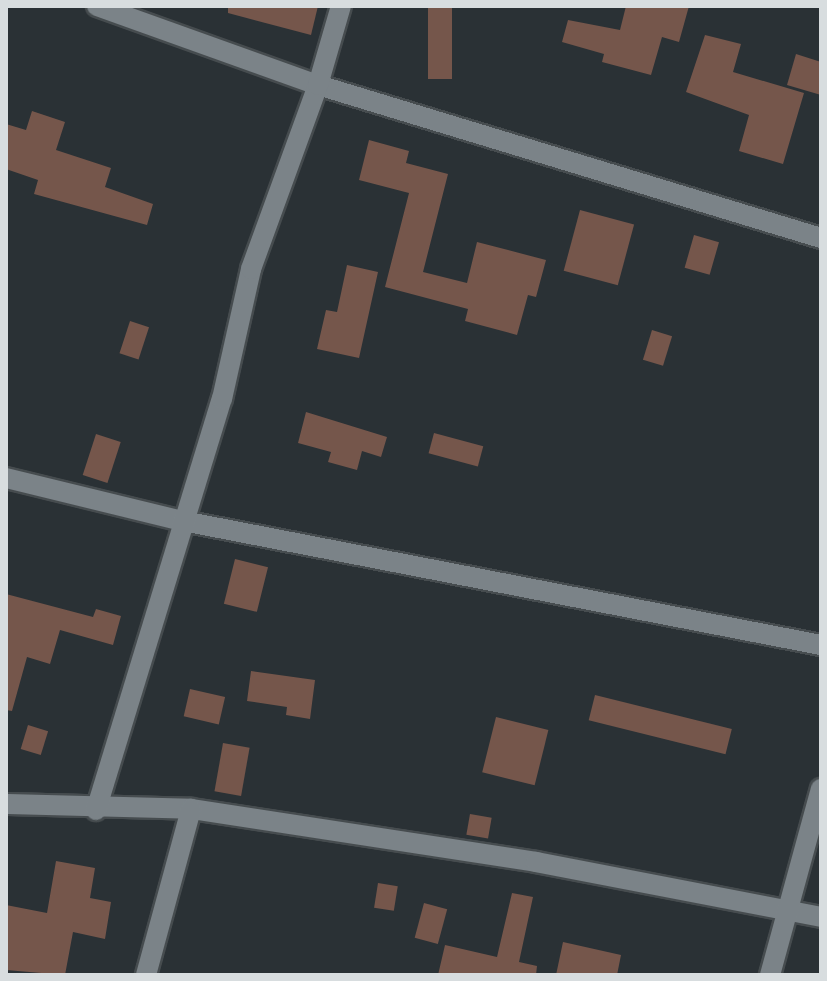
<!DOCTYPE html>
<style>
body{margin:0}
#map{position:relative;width:827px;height:981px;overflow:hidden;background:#2a3135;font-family:"Crimson Pro",serif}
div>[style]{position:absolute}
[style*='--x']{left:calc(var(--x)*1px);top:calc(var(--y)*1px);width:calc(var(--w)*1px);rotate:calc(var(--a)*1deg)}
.building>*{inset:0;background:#75564b;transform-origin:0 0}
.roads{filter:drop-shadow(2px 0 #464c4f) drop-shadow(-2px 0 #464c4f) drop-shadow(0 2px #464c4f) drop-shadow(0 -2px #464c4f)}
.minor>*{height:20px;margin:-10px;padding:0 10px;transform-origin:10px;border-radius:10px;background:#7b8388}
span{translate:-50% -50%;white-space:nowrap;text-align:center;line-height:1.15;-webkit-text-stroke:8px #2a3135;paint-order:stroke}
.frame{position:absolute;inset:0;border:8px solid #d8dddf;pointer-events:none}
</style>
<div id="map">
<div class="building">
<i style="clip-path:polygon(228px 6px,318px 6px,311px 35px,228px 13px)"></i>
<i style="left:428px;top:6px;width:24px;height:73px"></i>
<i style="clip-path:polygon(626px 6px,689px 6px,679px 42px,662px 37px,651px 75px,602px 62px,604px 54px,562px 42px,568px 20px,620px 30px)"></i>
<i style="clip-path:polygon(705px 35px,741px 44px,733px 72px,804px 93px,783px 164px,739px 151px,749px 115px,686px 92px)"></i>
<i style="clip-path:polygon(796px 54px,821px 62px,821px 95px,787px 85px)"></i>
<i style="clip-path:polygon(32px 111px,65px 122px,56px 150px,111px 168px,105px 187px,153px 204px,147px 225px,34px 194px,38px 180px,6px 169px,6px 124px,26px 130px)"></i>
<i style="clip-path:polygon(369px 140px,409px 151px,406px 163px,448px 174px,423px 272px,467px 283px,477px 242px,546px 260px,536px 297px,528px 295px,517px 335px,465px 321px,468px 309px,385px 287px,409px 193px,359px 180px)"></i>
<i style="left:580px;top:210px;width:56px;height:63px;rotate:15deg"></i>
<i style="left:694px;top:235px;width:26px;height:34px;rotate:16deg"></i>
<i style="clip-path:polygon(347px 265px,378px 272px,359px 358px,317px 349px,326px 310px,337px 312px)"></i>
<i style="left:130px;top:321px;width:20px;height:34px;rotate:18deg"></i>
<i style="left:652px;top:330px;width:21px;height:31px;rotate:17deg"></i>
<i style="clip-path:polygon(306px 412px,387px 437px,381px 457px,362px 451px,357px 470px,328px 462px,331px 452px,298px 443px)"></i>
<i style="left:434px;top:433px;width:51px;height:21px;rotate:15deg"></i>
<i style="left:96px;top:434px;width:26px;height:43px;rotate:18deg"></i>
<i style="left:235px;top:559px;width:34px;height:46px;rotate:14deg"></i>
<i style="clip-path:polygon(6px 594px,93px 617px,96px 609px,121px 616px,113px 645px,60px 630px,50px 664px,27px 657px,12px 711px,6px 710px)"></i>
<i style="clip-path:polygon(251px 671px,315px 680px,310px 719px,286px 715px,287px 707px,247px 701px)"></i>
<i style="left:190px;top:689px;width:36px;height:28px;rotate:13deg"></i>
<i style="left:595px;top:695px;width:141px;height:26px;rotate:14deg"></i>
<i style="left:496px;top:717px;width:54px;height:57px;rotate:14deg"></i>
<i style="left:28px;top:725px;width:21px;height:25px;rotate:17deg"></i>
<i style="left:223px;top:743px;width:27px;height:49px;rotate:10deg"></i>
<i style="left:470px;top:814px;width:22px;height:21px;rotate:10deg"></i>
<i style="clip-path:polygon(56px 861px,95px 868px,90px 898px,111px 902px,105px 939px,73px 932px,65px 975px,6px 970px,6px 905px,47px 913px)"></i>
<i style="left:378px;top:883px;width:20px;height:25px;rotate:9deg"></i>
<i style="clip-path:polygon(512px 893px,533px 897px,519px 962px,537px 966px,536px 975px,438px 975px,445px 945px,497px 957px)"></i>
<i style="left:424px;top:903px;width:24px;height:36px;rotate:15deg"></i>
<i style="clip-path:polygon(563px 942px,621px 955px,617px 975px,556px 975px)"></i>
</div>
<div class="roads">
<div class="minor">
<i style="--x:97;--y:6;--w:235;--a:19.7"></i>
<i style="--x:318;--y:85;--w:526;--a:16.92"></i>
<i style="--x:6;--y:478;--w:182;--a:13.7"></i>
<i style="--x:183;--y:521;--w:650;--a:11"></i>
<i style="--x:6;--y:804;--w:185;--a:1.5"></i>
<i style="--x:191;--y:809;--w:349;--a:8.7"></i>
<i style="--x:536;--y:862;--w:290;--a:10.9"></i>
<i style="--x:96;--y:810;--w:430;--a:-73"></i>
<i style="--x:222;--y:399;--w:133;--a:-77.4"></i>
<i style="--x:251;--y:269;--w:196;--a:-70"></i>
<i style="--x:318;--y:85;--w:82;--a:-73.8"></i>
<i style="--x:146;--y:975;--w:172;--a:-74.8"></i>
<i style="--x:770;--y:975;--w:193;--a:-74.7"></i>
</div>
</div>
<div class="frame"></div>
</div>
